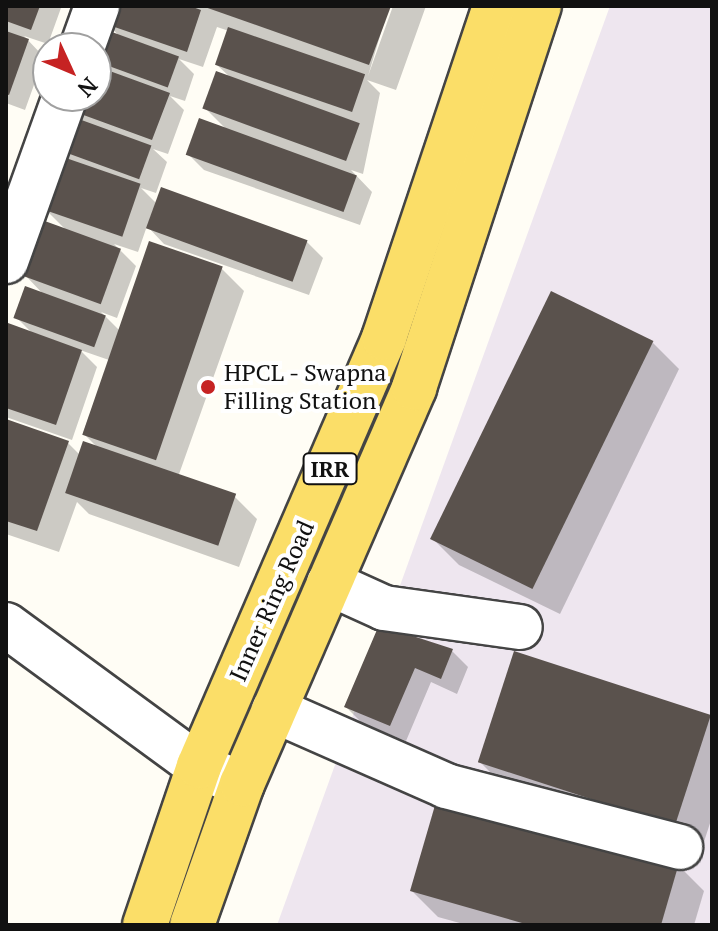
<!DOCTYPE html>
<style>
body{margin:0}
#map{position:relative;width:718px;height:931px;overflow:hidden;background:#fffdf5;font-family:"PT Serif",serif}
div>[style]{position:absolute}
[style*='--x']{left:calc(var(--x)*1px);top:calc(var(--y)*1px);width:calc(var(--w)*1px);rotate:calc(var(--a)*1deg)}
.industrial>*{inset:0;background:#eee6ef}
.shadow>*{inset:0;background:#0003}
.building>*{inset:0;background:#5a524d;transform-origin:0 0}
.roads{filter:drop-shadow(2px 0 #444) drop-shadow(-2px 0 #444) drop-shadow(0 2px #444) drop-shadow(0 -2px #444)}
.minor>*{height:44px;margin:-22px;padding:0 22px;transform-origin:22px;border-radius:22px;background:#fff}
.major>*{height:44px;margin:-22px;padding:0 22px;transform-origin:22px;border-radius:22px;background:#fbde68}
.dots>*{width:22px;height:22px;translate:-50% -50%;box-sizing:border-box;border:4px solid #fff;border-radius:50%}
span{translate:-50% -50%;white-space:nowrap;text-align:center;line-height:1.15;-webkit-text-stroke:8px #fff;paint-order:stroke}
.shield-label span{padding:2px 6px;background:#fff;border:2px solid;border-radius:6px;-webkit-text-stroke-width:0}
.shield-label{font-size:22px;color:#111;font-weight:700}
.poi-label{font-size:24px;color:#111}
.left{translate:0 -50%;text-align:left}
.street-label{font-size:24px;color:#111}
.frame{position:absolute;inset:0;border:8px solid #111;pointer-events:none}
.north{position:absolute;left:32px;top:32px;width:80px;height:80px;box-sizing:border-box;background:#fff;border:2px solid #a0a0a0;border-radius:50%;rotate:134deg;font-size:22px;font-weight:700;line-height:32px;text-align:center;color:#111}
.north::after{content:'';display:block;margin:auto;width:28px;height:36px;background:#c62323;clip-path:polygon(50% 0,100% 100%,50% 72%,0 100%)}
</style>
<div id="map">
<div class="industrial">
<i style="clip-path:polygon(610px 6px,712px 6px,712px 925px,277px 925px)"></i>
</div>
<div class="shadow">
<i style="clip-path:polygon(6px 6px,61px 8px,48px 44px,24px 36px,44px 57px,25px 110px,6px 103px)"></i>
<i style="clip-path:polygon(112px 6px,389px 6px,368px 76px,393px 6px,426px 6px,396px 90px,367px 80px,380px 93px,363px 174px,351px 170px,372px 192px,360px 225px,204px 170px,188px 154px,227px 130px,205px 108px,231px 78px,217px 65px,229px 31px,217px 27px,203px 67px,179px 59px,194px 74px,185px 101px,170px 96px,184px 110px,168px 154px,153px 149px,167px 162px,156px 193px,141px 188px,157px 204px,307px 242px,323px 258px,309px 295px,164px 244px,147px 226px,138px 252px,114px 244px,136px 266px,117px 318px,101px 312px,119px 330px,222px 269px,244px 291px,178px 477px,235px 497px,257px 519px,239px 567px,89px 514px,77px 502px,59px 552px,6px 534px,6px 421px,68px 443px,80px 455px,98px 448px,83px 433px,109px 360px,80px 350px,97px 367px,72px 440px,6px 417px,6px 336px,10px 326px,33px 334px,16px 317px,44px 295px,25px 275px,68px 232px,46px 210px,69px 109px,96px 96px,96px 68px,106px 72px,96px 62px,120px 37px,106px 22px)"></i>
<i style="clip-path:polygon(653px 343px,679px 369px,560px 614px,459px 565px,433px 539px)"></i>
<i style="clip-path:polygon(380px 628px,452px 651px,468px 667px,457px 694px,431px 682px,406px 741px,362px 723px,346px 707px)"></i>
<i style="clip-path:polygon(516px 653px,712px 718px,712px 817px,701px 851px,506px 788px,480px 762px)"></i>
<i style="clip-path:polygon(678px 865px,704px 891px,694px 925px,467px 925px,438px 917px,412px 891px)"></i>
</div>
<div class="building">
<i style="clip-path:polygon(6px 6px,40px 6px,31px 30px,6px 21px)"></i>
<i style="clip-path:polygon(109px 6px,190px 6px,201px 10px,187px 52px,103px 23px)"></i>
<i style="clip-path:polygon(202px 6px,391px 6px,369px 65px)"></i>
<i style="left:228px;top:27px;width:145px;height:40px;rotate:19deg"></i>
<i style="left:101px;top:28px;width:83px;height:33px;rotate:20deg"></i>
<i style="clip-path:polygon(6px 31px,29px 39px,9px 95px,6px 94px)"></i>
<i style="clip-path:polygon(96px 66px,170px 93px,152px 140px,67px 109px,71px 96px,96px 96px)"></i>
<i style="left:216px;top:71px;width:153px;height:40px;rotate:20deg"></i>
<i style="left:65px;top:114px;width:92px;height:36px;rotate:20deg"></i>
<i style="left:199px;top:118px;width:168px;height:39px;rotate:20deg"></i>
<i style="left:63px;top:157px;width:82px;height:56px;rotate:19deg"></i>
<i style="left:161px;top:187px;width:156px;height:44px;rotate:20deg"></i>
<i style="left:42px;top:220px;width:84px;height:59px;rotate:20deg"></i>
<i style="left:149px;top:241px;width:78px;height:205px;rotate:19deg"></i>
<i style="left:25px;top:286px;width:86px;height:34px;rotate:20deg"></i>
<i style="left:551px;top:291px;width:114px;height:276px;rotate:26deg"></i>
<i style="clip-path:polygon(8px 323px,82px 350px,56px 425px,6px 408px)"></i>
<i style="clip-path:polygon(6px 419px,69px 441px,37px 531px,6px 521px)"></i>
<i style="left:83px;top:441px;width:162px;height:55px;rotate:19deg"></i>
<i style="clip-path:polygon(379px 625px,453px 649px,441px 679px,415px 668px,390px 726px,344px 707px)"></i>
<i style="left:514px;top:651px;width:207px;height:117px;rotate:18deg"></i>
<i style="clip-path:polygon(438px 795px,679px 863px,661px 925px,529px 925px,410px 891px)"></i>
</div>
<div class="roads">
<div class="minor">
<i style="--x:82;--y:48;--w:45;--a:-70.3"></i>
<i style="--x:6;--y:261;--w:175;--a:-70.3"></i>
<i style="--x:329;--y:583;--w:60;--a:24.4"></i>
<i style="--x:384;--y:608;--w:137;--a:8"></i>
<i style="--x:6;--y:625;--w:239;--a:36.2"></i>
<i style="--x:199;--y:766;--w:39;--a:23"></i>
<i style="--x:274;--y:710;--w:188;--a:23.8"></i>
<i style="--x:446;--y:786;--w:242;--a:14.6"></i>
</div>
<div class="major">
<i style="--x:145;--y:925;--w:168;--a:-71.2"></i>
<i style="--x:199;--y:766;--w:466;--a:-66.6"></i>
<i style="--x:384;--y:338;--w:350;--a:-71.5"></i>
<i style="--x:192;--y:925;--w:150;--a:-70.5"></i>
<i style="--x:242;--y:784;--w:432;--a:-66.5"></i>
<i style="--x:414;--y:388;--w:402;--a:-71.9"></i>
</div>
</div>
<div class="dots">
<i style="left:208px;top:387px;background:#c62323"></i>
</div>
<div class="shield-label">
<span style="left:330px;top:469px">IRR</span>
</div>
<div class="poi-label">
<span class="left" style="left:224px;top:387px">HPCL - Swapna<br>Filling Station</span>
</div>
<div class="street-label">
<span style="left:272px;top:601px;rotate:-66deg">Inner Ring Road</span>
</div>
<div class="frame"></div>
<div class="north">N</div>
</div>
